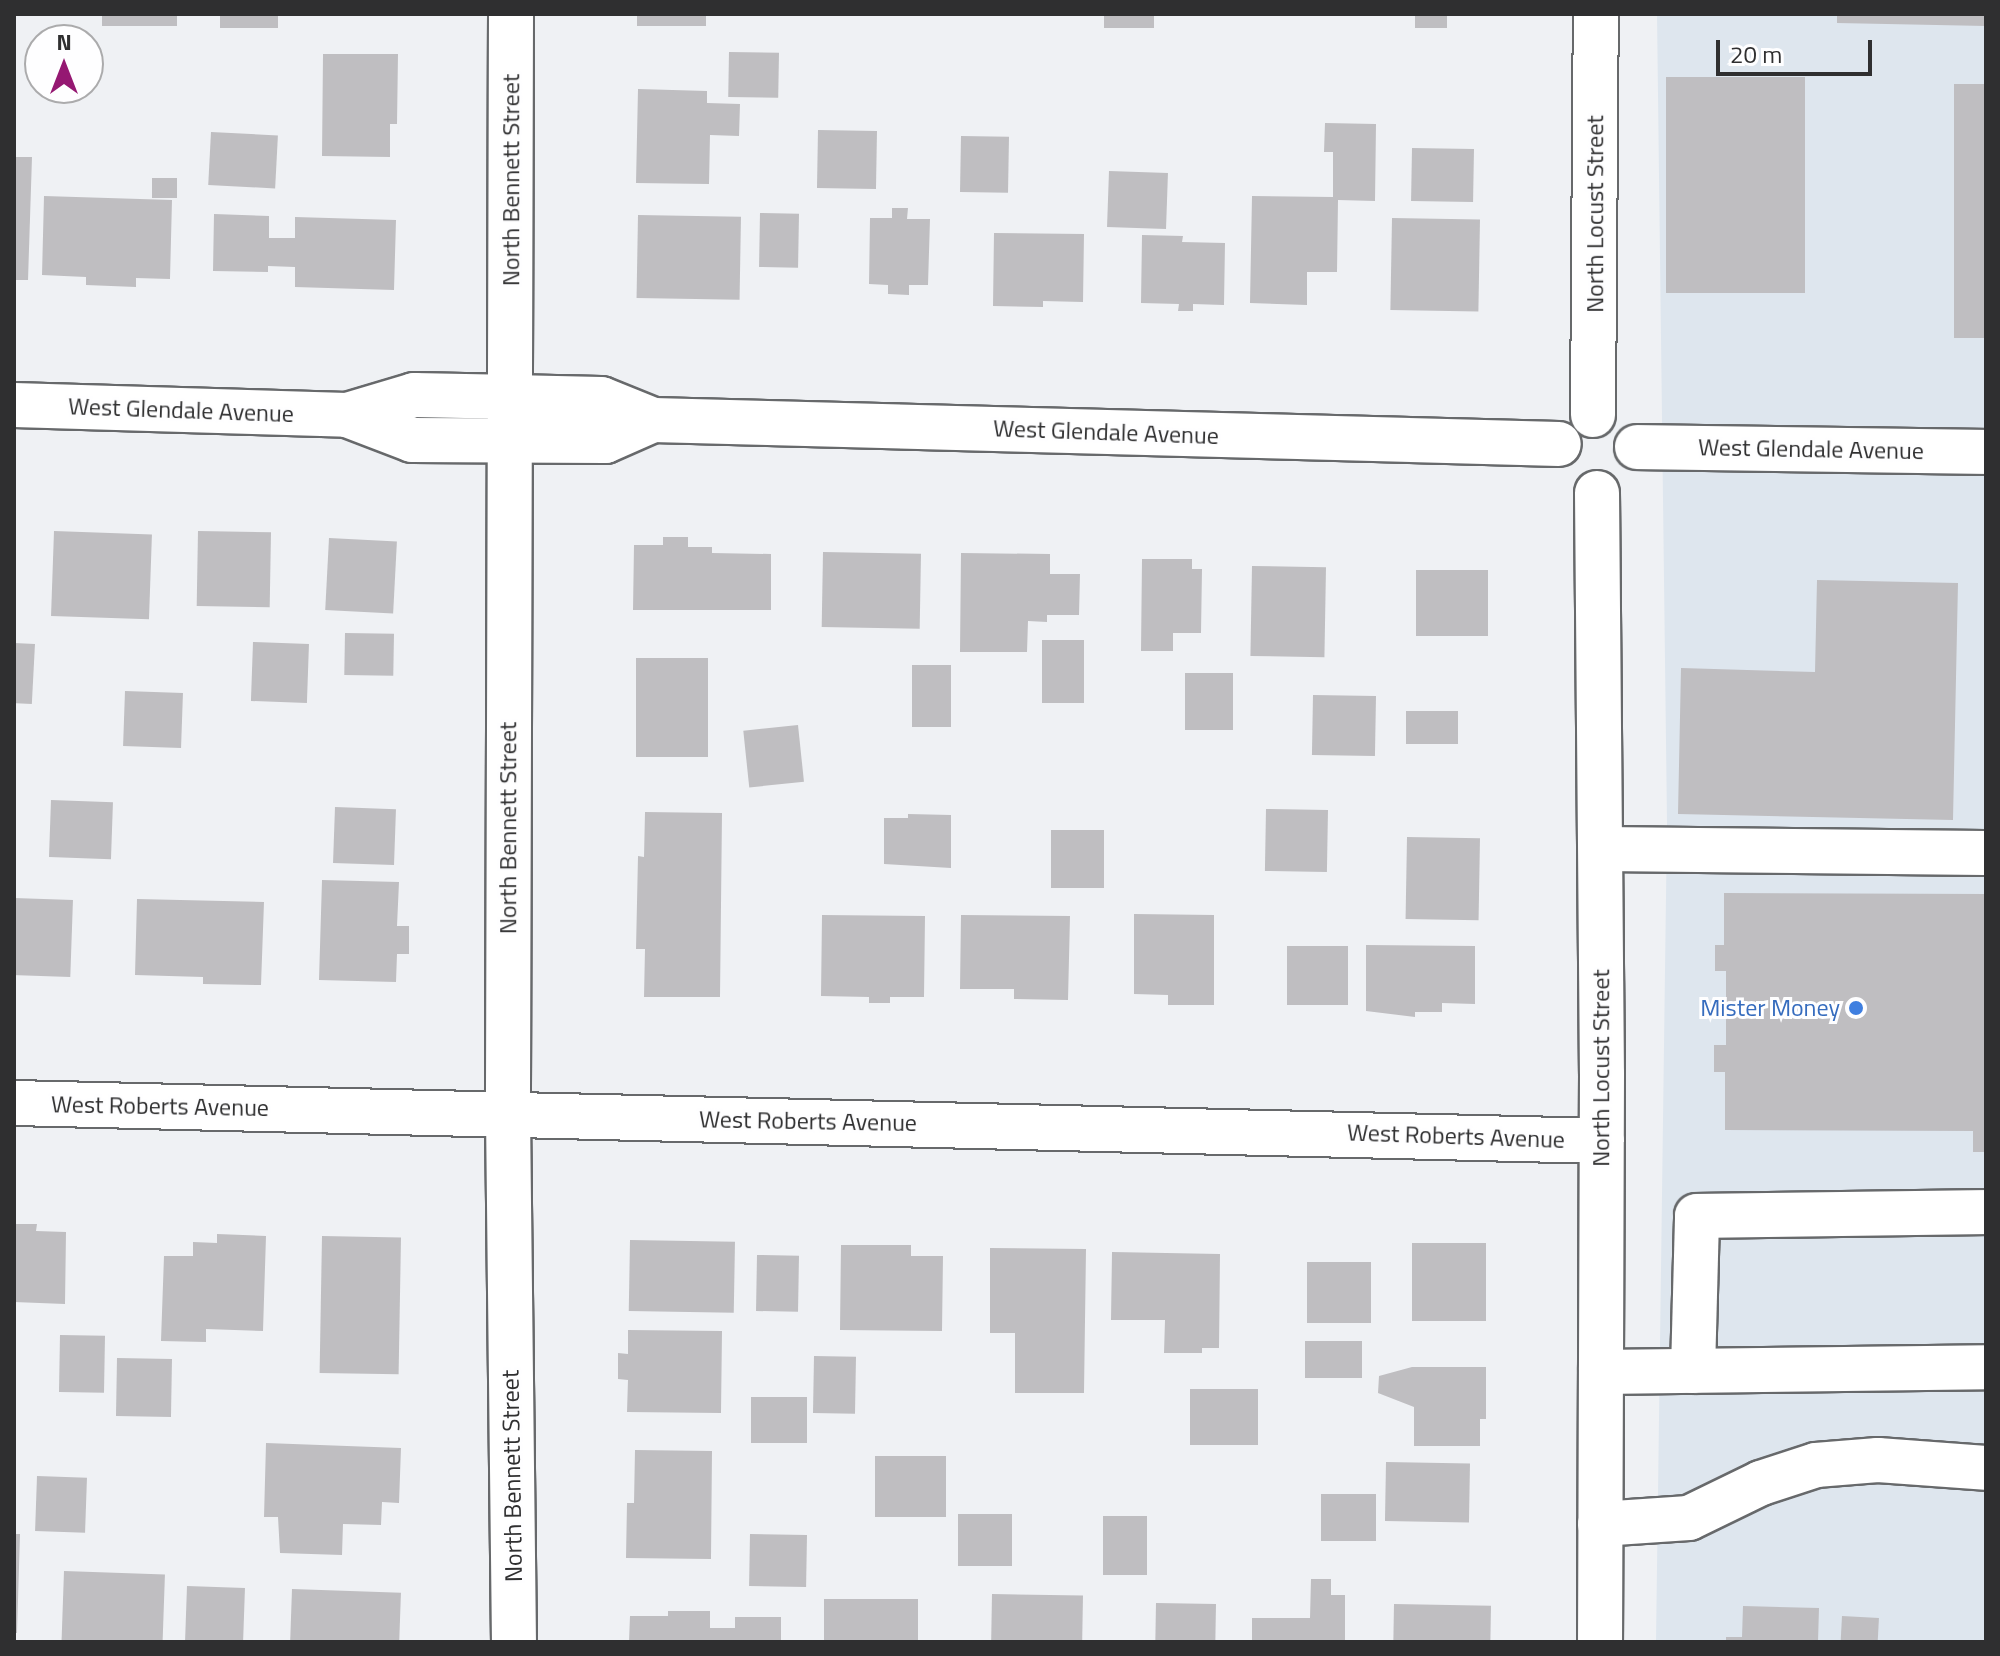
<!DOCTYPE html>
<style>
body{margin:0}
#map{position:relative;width:2000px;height:1656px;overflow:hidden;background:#eff1f4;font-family:"Titillium Web",sans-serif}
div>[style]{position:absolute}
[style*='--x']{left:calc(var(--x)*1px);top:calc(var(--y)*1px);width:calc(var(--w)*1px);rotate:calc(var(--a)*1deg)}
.built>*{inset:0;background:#dee6ee}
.building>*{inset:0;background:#bfbec1;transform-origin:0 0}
.roads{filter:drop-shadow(2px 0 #67696b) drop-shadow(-2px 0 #67696b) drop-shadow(0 2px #67696b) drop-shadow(0 -2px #67696b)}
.minor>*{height:44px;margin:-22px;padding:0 22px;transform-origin:22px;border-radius:22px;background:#fff}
.dots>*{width:22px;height:22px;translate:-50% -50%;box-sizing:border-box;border:4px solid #fefeff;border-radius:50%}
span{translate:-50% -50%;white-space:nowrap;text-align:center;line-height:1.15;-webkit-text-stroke:6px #fefeff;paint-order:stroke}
.street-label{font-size:24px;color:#2f2f30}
.shop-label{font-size:24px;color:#366cbe}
.right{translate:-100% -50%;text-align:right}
.frame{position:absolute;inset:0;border:16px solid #2f2f30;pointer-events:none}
.north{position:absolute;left:24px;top:24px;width:80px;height:80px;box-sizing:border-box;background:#fefeff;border:2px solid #ababac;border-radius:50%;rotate:0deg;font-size:22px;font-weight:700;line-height:32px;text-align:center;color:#2f2f30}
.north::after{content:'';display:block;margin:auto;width:28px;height:36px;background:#951872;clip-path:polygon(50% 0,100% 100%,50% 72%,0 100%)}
.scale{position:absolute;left:1716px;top:40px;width:156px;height:36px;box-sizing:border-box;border:4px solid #2f2f30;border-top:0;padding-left:10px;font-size:24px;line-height:28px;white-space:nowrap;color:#2f2f30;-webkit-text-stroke:6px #fefeff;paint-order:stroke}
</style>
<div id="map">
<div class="built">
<i style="clip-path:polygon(1657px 14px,1986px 14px,1986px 1642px,1656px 1642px,1667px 822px)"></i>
</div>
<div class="building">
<i style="left:102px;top:14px;width:75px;height:12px"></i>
<i style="left:220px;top:14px;width:58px;height:14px"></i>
<i style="left:637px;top:14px;width:69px;height:12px"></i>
<i style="left:1104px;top:14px;width:50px;height:14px"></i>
<i style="left:1415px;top:14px;width:32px;height:14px"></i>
<i style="clip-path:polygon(1837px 14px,1986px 14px,1986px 26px,1837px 23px)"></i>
<i style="left:729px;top:52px;width:50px;height:45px;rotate:1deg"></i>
<i style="clip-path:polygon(323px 54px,398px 54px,397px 124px,390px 124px,390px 157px,322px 156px)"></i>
<i style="left:1666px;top:77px;width:139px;height:216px"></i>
<i style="left:1954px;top:84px;width:32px;height:254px"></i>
<i style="clip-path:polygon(638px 89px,707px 91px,707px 103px,740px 104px,739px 136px,710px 135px,709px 184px,636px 183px)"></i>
<i style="clip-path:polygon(1325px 123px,1376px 124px,1375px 201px,1338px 200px,1337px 272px,1307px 272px,1307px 305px,1250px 303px,1252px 196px,1333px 197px,1333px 152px,1324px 152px)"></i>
<i style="left:818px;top:130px;width:59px;height:58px;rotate:1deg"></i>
<i style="left:211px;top:132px;width:67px;height:53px;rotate:3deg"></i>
<i style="left:961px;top:136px;width:48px;height:56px;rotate:1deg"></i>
<i style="left:1412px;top:148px;width:62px;height:53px;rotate:1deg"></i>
<i style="clip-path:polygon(14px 157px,32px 157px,28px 280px,14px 280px)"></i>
<i style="left:1109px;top:171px;width:59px;height:56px;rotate:2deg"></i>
<i style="left:152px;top:178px;width:25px;height:20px"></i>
<i style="clip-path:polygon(44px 196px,172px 200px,170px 279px,136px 278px,136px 287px,86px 285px,86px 277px,42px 275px)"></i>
<i style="clip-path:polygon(892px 208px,908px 208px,907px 219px,930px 219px,928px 285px,909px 285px,909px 295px,888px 294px,888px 285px,869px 284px,870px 218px,892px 218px)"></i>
<i style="left:760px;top:213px;width:39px;height:54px;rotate:1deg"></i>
<i style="clip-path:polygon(214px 214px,269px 216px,269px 238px,295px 238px,295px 217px,396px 220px,394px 290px,295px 287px,295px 267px,268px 266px,268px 272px,213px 271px)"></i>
<i style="left:638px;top:215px;width:103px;height:83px;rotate:1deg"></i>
<i style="left:1392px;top:218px;width:88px;height:92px;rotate:1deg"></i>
<i style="clip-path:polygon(994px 233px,1084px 234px,1083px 302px,1043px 301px,1043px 307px,993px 306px)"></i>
<i style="clip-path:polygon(1142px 235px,1183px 236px,1182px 242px,1225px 243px,1224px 305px,1193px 304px,1193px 311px,1178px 311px,1179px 304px,1141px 303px)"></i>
<i style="left:54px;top:531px;width:98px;height:85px;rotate:2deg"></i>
<i style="left:198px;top:531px;width:73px;height:75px;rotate:1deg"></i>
<i style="clip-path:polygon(663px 537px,688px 537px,688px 547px,712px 547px,712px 553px,771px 554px,771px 610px,633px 610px,634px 545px,663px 545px)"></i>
<i style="left:329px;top:538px;width:68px;height:72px;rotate:3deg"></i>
<i style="left:823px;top:552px;width:98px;height:75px;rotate:1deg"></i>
<i style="clip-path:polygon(961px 553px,1050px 554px,1050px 574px,1080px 574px,1079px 615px,1047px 615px,1047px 622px,1028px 621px,1027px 652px,960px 652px)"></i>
<i style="clip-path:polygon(1142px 559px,1192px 559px,1192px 569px,1202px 569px,1201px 633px,1173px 633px,1173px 651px,1141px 651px)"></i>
<i style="left:1252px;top:566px;width:74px;height:90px;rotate:1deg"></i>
<i style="left:1416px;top:570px;width:72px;height:66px"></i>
<i style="clip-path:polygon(1817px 580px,1958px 583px,1953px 820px,1678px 814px,1681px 668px,1815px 672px)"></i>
<i style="left:345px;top:633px;width:49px;height:42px;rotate:1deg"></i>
<i style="left:1042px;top:640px;width:42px;height:63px"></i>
<i style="left:253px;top:642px;width:56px;height:59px;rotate:2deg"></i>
<i style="left:14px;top:643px;width:21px;height:60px;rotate:3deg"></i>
<i style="left:636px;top:658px;width:72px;height:99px"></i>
<i style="left:912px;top:665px;width:39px;height:62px"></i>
<i style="left:1185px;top:673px;width:48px;height:57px"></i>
<i style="left:125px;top:691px;width:58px;height:55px;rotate:2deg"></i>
<i style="left:1313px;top:695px;width:63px;height:60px;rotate:1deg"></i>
<i style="left:1406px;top:711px;width:52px;height:33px"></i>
<i style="left:798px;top:725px;width:57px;height:55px;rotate:84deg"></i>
<i style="left:51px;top:800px;width:62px;height:57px;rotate:2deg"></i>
<i style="left:335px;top:807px;width:61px;height:56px;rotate:2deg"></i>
<i style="left:1266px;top:809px;width:62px;height:62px;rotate:1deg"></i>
<i style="clip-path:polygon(645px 812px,722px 813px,720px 997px,644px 997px,645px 949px,636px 949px,638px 856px,644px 857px)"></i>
<i style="clip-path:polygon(908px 814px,951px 815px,951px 868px,884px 864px,884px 818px,908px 818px)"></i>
<i style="left:1051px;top:830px;width:53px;height:58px"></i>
<i style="left:1407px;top:837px;width:73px;height:82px;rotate:1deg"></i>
<i style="clip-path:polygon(322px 880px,399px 882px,397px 926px,409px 926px,409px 954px,397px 954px,396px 982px,319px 980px)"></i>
<i style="clip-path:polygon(1724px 893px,1986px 894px,1986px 1152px,1973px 1152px,1973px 1131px,1725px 1130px,1725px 1072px,1714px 1072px,1714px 1045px,1726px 1045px,1726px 971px,1715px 971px,1715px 945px,1724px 945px)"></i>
<i style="left:14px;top:898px;width:59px;height:77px;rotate:2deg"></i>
<i style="clip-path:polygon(137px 899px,264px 902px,261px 985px,203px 984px,203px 977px,135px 975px)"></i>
<i style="clip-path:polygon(1134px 914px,1214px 915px,1214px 1005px,1168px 1005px,1168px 995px,1134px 994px)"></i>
<i style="clip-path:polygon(822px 915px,925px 916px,924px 997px,890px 997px,890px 1003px,869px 1003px,869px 997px,821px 996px)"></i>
<i style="clip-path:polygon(961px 915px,1070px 916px,1068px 1000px,1014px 999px,1014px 989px,960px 989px)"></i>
<i style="clip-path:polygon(1366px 945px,1475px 946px,1475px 1004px,1442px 1003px,1442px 1012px,1415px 1012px,1415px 1017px,1366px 1011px)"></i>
<i style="left:1287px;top:946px;width:61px;height:59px"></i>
<i style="clip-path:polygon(14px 1224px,37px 1224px,36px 1231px,66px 1232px,65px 1304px,14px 1302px)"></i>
<i style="clip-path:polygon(217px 1234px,266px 1236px,263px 1331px,206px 1329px,206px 1342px,161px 1341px,164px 1256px,193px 1256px,193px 1242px,217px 1243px)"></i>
<i style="left:322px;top:1236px;width:79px;height:137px;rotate:1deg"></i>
<i style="left:630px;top:1240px;width:105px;height:71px;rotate:1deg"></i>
<i style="left:1412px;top:1243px;width:74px;height:78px"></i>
<i style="clip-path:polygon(841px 1245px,911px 1245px,911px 1256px,943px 1256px,942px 1331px,840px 1330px)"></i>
<i style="clip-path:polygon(990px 1248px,1086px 1249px,1084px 1393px,1015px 1393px,1015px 1333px,990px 1333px)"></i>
<i style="clip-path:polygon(1112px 1252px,1220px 1254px,1219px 1348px,1202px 1348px,1202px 1353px,1164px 1353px,1165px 1320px,1111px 1320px)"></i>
<i style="left:757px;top:1255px;width:42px;height:56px;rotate:1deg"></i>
<i style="left:1307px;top:1262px;width:64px;height:61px"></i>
<i style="clip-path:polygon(628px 1330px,722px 1331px,721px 1413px,627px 1412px,628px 1380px,618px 1379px,618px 1353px,628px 1354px)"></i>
<i style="left:60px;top:1335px;width:45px;height:57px;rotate:1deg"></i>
<i style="left:1305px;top:1341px;width:57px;height:37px"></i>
<i style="left:814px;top:1356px;width:42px;height:57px;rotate:1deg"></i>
<i style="left:117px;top:1358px;width:55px;height:58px;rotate:1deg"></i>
<i style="clip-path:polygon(1412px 1367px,1486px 1367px,1486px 1419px,1480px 1419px,1480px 1446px,1414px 1446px,1414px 1407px,1378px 1393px,1379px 1376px)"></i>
<i style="left:1190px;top:1389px;width:68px;height:56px"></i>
<i style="left:751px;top:1397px;width:56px;height:46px"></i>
<i style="clip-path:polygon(266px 1443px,401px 1448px,399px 1503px,382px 1502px,381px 1525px,343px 1524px,342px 1555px,280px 1553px,278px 1517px,264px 1517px)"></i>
<i style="clip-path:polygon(635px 1450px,712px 1451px,711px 1559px,626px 1558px,627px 1503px,634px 1503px)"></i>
<i style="left:875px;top:1456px;width:71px;height:61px"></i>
<i style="left:1386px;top:1462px;width:84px;height:59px;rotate:1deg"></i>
<i style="left:37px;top:1476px;width:50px;height:55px;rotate:2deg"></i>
<i style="left:1321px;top:1494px;width:55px;height:47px"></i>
<i style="left:958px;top:1514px;width:54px;height:52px"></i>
<i style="left:1103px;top:1516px;width:44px;height:59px"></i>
<i style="clip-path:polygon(14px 1534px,20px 1534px,17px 1633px,14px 1633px)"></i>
<i style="left:750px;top:1534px;width:57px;height:52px;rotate:1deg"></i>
<i style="left:64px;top:1571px;width:101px;height:71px;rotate:2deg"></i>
<i style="clip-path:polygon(1311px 1579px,1331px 1579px,1331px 1595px,1345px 1595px,1345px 1642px,1252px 1642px,1252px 1618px,1310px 1618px)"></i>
<i style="left:187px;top:1586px;width:58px;height:56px;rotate:2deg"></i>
<i style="left:292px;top:1589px;width:109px;height:53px;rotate:2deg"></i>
<i style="left:992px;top:1594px;width:91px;height:48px;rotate:1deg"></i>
<i style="left:824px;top:1599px;width:94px;height:43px"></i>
<i style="left:1156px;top:1603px;width:60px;height:39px;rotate:1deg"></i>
<i style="left:1394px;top:1604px;width:97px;height:38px;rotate:1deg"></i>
<i style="clip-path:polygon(1743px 1606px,1819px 1608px,1818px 1642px,1726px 1642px,1726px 1637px,1742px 1637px)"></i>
<i style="clip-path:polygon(668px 1611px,710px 1611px,710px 1628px,735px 1628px,735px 1617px,781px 1617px,781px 1642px,629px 1642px,630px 1616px,668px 1616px)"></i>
<i style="left:1842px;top:1616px;width:37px;height:26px;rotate:3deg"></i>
</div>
<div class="roads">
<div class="minor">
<i style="--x:511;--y:14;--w:1101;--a:90.16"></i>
<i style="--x:508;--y:1115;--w:527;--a:89.35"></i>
<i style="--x:14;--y:405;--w:333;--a:1.7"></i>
<i style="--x:347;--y:415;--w:70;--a:-16.6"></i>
<i style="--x:414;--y:395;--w:187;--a:1.2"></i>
<i style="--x:601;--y:399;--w:56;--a:22"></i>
<i style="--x:653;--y:420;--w:906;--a:1.52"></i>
<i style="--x:347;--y:415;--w:70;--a:21"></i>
<i style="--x:412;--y:440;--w:193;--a:0.3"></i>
<i style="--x:605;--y:441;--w:52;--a:-23.6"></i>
<i style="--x:1593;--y:415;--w:401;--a:-89.6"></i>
<i style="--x:1637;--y:447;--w:349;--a:0.8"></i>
<i style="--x:1597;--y:493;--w:581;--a:89.51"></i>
<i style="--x:1602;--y:1074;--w:568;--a:90.2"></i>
<i style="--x:1601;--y:849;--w:385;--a:0.6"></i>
<i style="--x:14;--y:1103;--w:1588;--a:1.37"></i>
<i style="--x:1693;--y:1371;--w:155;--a:-88.5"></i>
<i style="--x:1697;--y:1216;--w:289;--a:-0.8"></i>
<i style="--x:1601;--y:1372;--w:385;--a:-0.7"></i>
<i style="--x:1600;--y:1524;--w:89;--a:-3.9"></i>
<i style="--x:1689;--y:1518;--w:80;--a:-25.9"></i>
<i style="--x:1761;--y:1483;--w:58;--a:-18.1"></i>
<i style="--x:1816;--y:1465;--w:62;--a:-4.6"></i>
<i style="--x:1878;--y:1460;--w:108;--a:4.2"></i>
</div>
</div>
<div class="dots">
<i style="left:1856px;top:1008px;background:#3f7fe0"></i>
</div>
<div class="street-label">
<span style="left:511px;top:180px;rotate:-90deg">North Bennett Street</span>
<span style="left:1595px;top:214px;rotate:-90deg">North Locust Street</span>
<span style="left:181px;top:410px;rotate:2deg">West Glendale Avenue</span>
<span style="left:1106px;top:432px;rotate:2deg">West Glendale Avenue</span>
<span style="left:1811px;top:449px;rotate:1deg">West Glendale Avenue</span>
<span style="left:508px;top:828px;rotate:-90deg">North Bennett Street</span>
<span style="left:1601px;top:1068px;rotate:-90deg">North Locust Street</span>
<span style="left:160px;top:1106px;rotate:1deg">West Roberts Avenue</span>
<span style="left:808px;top:1121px;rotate:1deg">West Roberts Avenue</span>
<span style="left:1456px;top:1136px;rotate:2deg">West Roberts Avenue</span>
<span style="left:512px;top:1476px;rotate:-91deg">North Bennett Street</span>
</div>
<div class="shop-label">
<span class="right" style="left:1840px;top:1008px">Mister Money</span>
</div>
<div class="frame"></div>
<div class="north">N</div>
<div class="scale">20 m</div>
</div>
